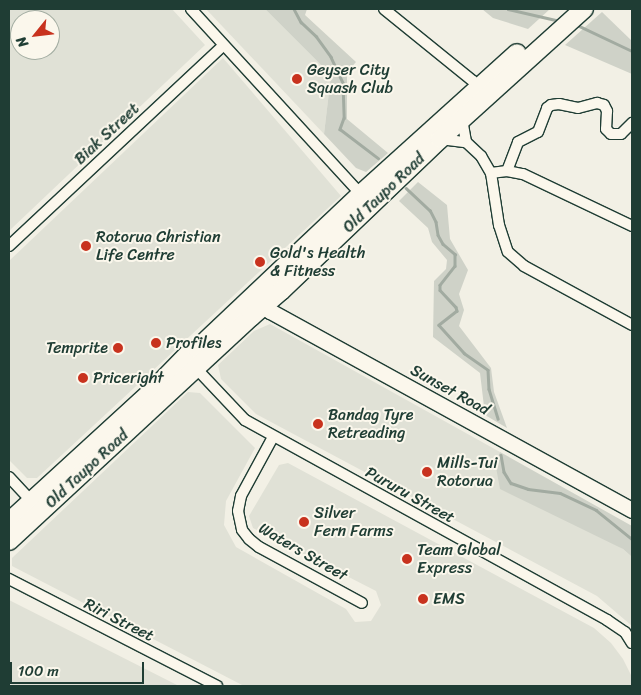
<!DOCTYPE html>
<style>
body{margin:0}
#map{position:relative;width:641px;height:695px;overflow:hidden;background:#f2f0e5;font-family:Sriracha,sans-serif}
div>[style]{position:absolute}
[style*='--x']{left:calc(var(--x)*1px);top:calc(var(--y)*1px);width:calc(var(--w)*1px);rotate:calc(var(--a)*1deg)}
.built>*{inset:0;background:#e0e1d6}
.green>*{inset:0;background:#cfd2c8}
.stream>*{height:2.5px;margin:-1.25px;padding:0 1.25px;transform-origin:1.25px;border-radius:1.25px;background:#a2aba1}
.roads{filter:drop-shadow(1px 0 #1f3d34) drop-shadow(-1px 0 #1f3d34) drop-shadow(0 1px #1f3d34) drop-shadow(0 -1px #1f3d34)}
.minor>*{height:10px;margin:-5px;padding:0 5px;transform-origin:5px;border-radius:5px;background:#fbf7ec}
.secondary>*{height:15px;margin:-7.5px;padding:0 7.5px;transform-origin:7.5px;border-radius:7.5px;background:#fbf7ec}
.trunk>*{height:18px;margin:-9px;padding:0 9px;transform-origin:9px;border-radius:9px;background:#fbf7ec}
.dots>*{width:14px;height:14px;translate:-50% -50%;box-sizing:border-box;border:2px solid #fbf7ec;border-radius:50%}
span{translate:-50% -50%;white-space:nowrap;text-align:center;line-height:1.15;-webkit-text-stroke:4px #fbf7ec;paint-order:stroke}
.poi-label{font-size:16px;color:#1f3d34}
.left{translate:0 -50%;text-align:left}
.right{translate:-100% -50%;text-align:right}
.street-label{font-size:16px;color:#1f3d34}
.frame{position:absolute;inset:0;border:10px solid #1f3d34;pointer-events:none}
.north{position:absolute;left:10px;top:10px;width:50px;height:50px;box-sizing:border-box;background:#fbf7ec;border:1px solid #a3ada2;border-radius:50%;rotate:241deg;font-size:14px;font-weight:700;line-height:20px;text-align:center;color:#1f3d34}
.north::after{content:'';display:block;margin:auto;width:18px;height:22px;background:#c8321e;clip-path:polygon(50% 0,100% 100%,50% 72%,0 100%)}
.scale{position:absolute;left:10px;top:662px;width:134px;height:22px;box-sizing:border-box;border:2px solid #1f3d34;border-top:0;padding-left:6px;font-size:15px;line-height:18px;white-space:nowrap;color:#1f3d34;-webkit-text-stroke:4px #fbf7ec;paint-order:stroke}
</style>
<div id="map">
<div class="built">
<i style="clip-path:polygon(evenodd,9px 9px,172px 9px,205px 45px,9px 231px,9px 9px,20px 20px,50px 20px,50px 50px,20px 50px,20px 20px)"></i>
<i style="clip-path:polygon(206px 9px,265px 9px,331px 75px,324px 134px)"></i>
<i style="clip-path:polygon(223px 58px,341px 196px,37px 478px,27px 478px,9px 460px,9px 261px)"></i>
<i style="clip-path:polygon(270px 324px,500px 452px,495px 462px,623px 549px,632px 557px,632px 626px,597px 596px,256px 414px,221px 379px,218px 365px,254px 331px)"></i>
<i style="clip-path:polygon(188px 392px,200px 393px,255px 448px,226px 501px,224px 525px,236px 547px,346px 609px,355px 622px,371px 621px,381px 605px,376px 591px,253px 528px,249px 516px,279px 465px,288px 463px,594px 628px,611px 643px,623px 659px,632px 677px,632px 686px,244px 686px,12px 566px,12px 558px)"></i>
<i style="clip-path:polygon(9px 600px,179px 686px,9px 686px)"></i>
</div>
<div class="green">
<i style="clip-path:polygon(265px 9px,307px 9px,305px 15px,356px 62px,347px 72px,347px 119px,388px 153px,366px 172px,356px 168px,324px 134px,331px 75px)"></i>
<i style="clip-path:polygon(482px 9px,550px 9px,528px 29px,493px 18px)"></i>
<i style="clip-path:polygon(602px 12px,632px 41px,632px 74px,565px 45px)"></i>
<i style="clip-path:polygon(418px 182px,447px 205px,450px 239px,468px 270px,459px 294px,464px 310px,459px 326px,491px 368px,494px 392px,507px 428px,485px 415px,480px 373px,433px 337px,434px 281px,446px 269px,447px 260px,432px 242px,428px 228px,399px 201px)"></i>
<i style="clip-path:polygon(500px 452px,632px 526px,632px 557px,623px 549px,500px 489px,495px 462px)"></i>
</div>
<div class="stream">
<i style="--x:294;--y:9;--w:15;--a:62"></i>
<i style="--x:301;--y:22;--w:21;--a:43"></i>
<i style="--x:316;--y:36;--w:26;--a:54"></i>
<i style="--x:331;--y:57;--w:29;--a:65"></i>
<i style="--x:343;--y:83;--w:35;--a:88"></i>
<i style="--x:344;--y:118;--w:12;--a:110"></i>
<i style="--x:340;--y:129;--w:48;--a:37.3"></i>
<i style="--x:508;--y:9;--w:53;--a:13"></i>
<i style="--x:577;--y:25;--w:61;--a:25.3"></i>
<i style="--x:406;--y:188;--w:33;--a:43"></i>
<i style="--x:430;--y:210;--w:13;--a:63"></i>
<i style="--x:436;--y:222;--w:13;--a:81"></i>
<i style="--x:438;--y:235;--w:10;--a:61"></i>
<i style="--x:443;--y:244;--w:16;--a:40"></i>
<i style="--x:455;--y:254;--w:12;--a:90"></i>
<i style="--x:455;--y:266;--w:24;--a:128"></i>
<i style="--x:440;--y:285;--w:5;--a:90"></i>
<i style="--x:440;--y:290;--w:23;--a:47"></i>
<i style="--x:456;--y:307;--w:4;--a:76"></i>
<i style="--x:457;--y:311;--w:23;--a:142"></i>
<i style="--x:439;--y:325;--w:38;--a:48"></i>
<i style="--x:464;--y:353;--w:29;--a:35"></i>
<i style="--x:488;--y:370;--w:19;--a:87"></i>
<i style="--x:489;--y:389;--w:31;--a:73"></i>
<i style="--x:501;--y:455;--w:17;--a:80"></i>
<i style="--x:504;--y:472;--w:13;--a:58"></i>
<i style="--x:511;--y:483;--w:18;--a:19"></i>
<i style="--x:528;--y:489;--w:32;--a:7"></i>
<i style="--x:560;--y:493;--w:40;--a:25"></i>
<i style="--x:596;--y:510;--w:46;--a:38.9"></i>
</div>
<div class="roads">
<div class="minor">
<i style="--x:191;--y:9;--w:256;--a:47.5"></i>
<i style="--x:384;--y:9;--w:114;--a:39"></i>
<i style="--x:473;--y:81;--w:11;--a:52"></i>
<i style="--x:462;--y:119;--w:23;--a:80"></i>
<i style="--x:466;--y:142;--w:21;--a:43"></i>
<i style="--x:481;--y:156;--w:20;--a:60"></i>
<i style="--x:491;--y:173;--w:53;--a:81.3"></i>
<i style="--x:499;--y:225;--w:28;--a:72"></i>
<i style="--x:508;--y:252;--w:21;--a:41"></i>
<i style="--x:524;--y:266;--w:123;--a:28.6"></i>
<i style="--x:440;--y:139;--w:26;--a:7"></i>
<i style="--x:507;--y:171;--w:31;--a:-69"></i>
<i style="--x:518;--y:142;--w:22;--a:-27"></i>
<i style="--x:538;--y:132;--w:26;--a:-69"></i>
<i style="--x:547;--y:108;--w:5;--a:-37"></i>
<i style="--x:551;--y:105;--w:8;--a:-7"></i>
<i style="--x:559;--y:104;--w:19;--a:12"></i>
<i style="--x:578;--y:108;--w:20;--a:-15"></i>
<i style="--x:597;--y:103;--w:7;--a:16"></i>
<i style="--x:604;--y:105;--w:7;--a:63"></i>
<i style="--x:607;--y:111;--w:18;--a:93"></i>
<i style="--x:606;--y:129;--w:7;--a:45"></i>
<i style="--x:611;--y:134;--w:10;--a:0"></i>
<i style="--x:621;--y:134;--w:16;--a:-45"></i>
<i style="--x:491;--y:173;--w:16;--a:-7"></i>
<i style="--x:507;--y:171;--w:16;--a:11"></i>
<i style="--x:523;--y:174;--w:121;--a:25.5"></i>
<i style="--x:9;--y:246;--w:294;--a:-43.1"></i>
<i style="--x:193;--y:365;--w:76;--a:46.6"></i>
<i style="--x:245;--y:420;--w:414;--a:28.9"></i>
<i style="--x:607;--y:620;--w:22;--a:34"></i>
<i style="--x:625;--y:632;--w:13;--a:58"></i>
<i style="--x:273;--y:437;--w:67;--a:118.5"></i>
<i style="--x:241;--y:496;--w:15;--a:101"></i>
<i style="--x:238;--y:511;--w:19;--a:78"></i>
<i style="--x:242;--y:530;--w:11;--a:52"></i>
<i style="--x:249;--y:539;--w:13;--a:39"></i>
<i style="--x:259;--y:547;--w:117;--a:28.5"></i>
<i style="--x:9;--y:477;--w:37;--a:47"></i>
<i style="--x:9;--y:579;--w:234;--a:27.2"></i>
</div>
<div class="secondary">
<i style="--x:257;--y:299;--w:18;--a:43"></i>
<i style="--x:270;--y:311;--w:413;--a:28.8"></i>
</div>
<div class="trunk">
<i style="--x:9;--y:522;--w:197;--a:-42.5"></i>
<i style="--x:154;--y:389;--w:50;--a:-45.8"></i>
<i style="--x:189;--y:353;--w:9;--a:-27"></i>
<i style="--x:197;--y:349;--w:226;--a:-43.4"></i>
<i style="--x:361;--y:194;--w:210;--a:-42.1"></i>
<i style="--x:9;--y:541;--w:330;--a:-42.8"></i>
<i style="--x:251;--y:317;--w:40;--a:-41"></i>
<i style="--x:281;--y:291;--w:220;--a:-43.7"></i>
<i style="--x:440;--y:139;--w:194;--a:-42.1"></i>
</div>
</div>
<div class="dots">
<i style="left:297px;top:79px;background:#c8321e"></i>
<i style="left:86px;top:246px;background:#c8321e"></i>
<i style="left:260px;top:262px;background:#c8321e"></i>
<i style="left:156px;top:343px;background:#c8321e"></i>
<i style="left:118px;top:348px;background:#c8321e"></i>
<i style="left:83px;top:378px;background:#c8321e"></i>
<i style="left:318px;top:424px;background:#c8321e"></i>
<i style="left:427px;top:472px;background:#c8321e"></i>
<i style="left:304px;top:522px;background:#c8321e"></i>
<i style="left:407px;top:559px;background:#c8321e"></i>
<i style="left:423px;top:599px;background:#c8321e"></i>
</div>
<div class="poi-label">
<span class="left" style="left:307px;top:79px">Geyser City<br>Squash Club</span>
<span class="left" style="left:96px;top:246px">Rotorua Christian<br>Life Centre</span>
<span class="left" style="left:270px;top:262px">Gold's Health<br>&amp; Fitness</span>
<span class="left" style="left:166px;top:343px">Profiles</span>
<span class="right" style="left:108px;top:348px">Temprite</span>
<span class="left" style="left:93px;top:378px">Priceright</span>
<span class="left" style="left:328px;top:424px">Bandag Tyre<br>Retreading</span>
<span class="left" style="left:437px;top:472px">Mills-Tui<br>Rotorua</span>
<span class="left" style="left:314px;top:522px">Silver<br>Fern Farms</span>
<span class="left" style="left:417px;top:559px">Team Global<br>Express</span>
<span class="left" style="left:433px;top:599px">EMS</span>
</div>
<div class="street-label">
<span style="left:107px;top:134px;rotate:-43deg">Biak Street</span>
<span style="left:384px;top:193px;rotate:-44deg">Old Taupo Road</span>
<span style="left:450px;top:390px;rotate:29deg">Sunset Road</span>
<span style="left:87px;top:469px;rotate:-43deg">Old Taupo Road</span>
<span style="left:410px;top:495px;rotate:29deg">Pururu Street</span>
<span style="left:303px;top:552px;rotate:30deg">Waters Street</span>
<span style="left:119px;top:620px;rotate:27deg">Riri Street</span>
</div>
<div class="frame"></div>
<div class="north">N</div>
<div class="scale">100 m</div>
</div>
